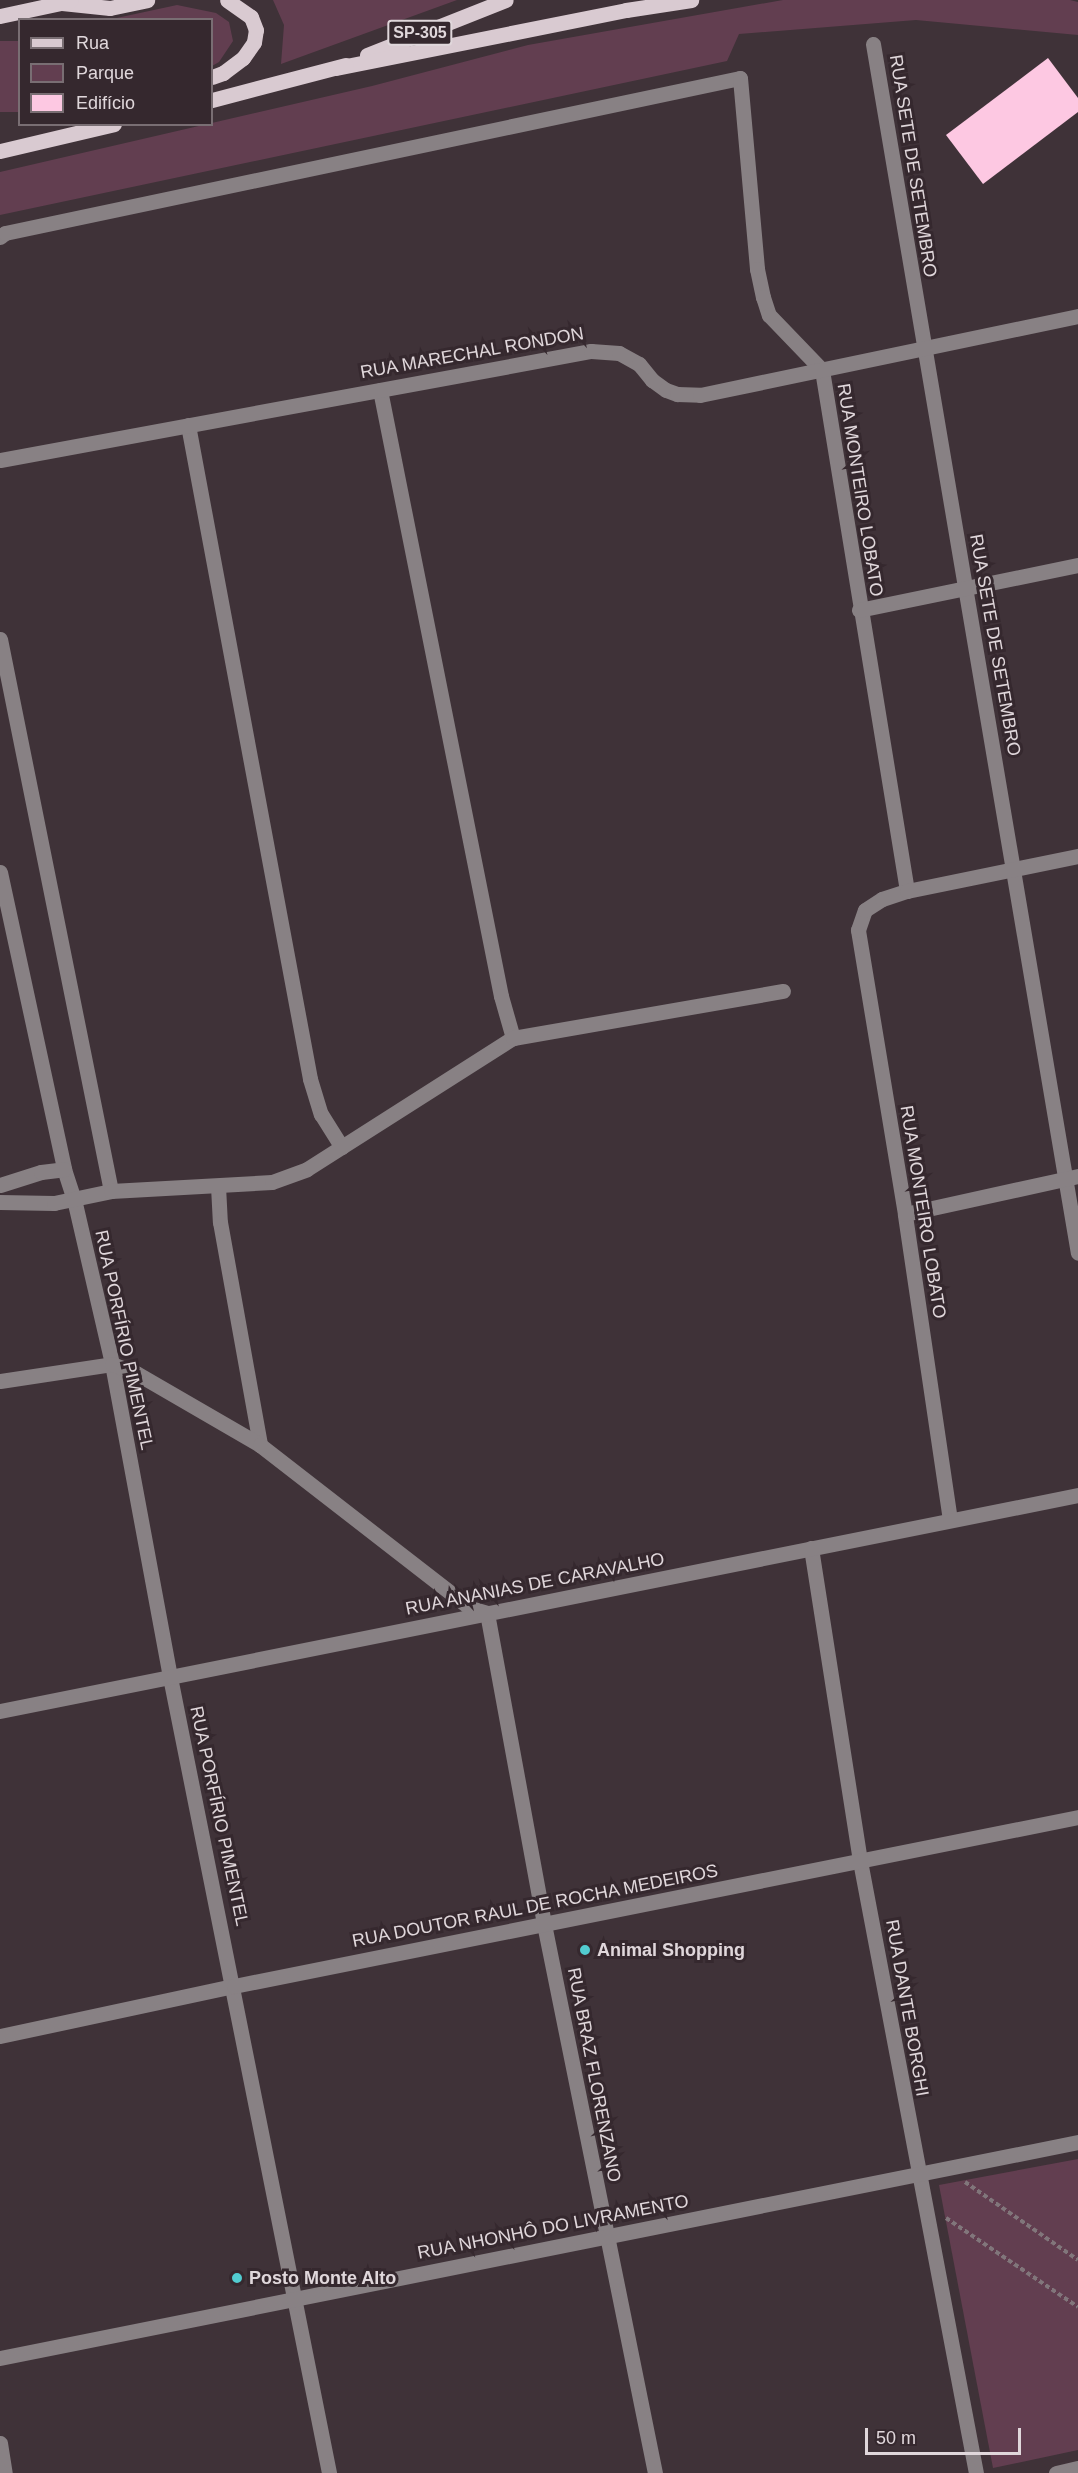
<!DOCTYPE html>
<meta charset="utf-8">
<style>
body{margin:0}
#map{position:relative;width:1078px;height:2473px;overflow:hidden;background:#3f3238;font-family:Arial,sans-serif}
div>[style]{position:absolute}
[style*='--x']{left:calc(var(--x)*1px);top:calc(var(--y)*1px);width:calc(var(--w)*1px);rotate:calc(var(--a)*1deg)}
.green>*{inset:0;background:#623e50;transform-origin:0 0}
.building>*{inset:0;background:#fdc8e2}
.path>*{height:4px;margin-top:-2px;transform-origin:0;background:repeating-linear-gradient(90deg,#81767b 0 4.5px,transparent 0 7.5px)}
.minor>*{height:15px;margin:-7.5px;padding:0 7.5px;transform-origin:7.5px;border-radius:7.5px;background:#888184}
.major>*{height:15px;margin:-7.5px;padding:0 7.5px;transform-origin:7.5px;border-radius:7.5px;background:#d9cad1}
.dots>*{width:16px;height:16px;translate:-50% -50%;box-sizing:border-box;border:3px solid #35282e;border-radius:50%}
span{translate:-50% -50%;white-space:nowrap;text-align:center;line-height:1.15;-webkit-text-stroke:6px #35282e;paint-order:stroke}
.shield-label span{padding:2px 4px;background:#35282e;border:2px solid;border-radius:4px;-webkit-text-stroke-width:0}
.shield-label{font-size:16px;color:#e0d7db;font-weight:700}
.street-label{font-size:18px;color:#e0d7db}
.poi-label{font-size:18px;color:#e0d7db;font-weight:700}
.left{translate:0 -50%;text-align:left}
.legend{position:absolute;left:18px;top:18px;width:195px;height:108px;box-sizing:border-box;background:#35282e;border:2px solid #796e73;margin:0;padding:8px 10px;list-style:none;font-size:18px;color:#e0d7db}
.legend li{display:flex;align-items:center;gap:12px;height:30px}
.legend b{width:30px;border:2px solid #796e73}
.scale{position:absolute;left:865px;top:2428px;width:156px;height:27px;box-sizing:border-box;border:3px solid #e0d7db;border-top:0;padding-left:8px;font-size:18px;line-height:21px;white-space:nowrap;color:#e0d7db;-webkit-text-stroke:4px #35282e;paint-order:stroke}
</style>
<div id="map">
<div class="green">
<i style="clip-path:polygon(273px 0,457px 0,281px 64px,284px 25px)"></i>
<i style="clip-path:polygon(783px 0,1070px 0,1078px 2px,1078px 35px,916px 20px,739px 34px,727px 61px,0 215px,0 172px,372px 86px,528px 45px)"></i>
<i style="clip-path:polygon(177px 5px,216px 13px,229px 22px,233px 41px,219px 62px,212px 66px,212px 20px,112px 19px)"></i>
<i style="left:19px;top:41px;width:71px;height:19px;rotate:90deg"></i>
<i style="clip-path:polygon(1078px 2159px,1078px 2450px,993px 2468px,939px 2185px)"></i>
</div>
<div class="building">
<i style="clip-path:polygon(1048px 58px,1078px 98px,1078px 112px,983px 184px,946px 135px)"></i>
</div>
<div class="path">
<i style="--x:965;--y:2182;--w:137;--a:34.6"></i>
<i style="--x:946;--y:2218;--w:159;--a:34"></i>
</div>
<div class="minor">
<i style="--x:873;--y:44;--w:1226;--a:80.38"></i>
<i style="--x:0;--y:237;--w:6;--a:-39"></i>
<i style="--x:5;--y:233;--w:751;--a:-11.91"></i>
<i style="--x:740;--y:78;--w:192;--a:84.9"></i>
<i style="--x:757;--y:269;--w:29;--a:78"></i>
<i style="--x:763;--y:297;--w:19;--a:72"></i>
<i style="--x:769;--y:315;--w:76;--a:46.1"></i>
<i style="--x:822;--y:370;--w:528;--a:80.73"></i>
<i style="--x:380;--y:390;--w:618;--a:78.71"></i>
<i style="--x:501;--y:996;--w:44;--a:74.1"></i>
<i style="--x:188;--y:425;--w:665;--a:79.43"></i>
<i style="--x:310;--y:1079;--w:37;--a:73"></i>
<i style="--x:321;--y:1114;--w:39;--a:58"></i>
<i style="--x:0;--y:460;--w:601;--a:-10.45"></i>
<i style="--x:591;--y:351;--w:28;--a:4"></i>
<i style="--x:619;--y:353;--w:23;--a:29"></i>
<i style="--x:639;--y:364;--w:21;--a:51"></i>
<i style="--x:652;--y:380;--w:17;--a:36"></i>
<i style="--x:666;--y:390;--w:12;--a:20"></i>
<i style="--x:677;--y:394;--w:23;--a:2"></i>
<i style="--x:700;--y:395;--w:386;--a:-11.8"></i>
<i style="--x:859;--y:610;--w:224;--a:-11.6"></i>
<i style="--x:0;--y:639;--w:563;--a:78.63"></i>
<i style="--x:0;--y:872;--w:304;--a:77.8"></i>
<i style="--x:64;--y:1169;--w:32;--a:72"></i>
<i style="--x:74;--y:1199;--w:169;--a:77"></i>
<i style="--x:112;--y:1364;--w:318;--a:79.5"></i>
<i style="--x:170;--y:1677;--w:812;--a:78.7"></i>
<i style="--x:0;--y:1185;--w:43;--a:-17.6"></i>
<i style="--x:41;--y:1172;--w:23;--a:-7"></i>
<i style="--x:218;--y:1186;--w:36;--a:87"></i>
<i style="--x:220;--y:1222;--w:227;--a:79.8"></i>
<i style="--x:0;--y:1202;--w:54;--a:1.1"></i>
<i style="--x:54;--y:1203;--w:58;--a:-11.9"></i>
<i style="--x:111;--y:1191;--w:161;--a:-3.2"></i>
<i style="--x:272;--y:1182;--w:37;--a:-20"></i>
<i style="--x:307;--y:1169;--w:244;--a:-32.5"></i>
<i style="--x:513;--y:1038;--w:274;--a:-9.9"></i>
<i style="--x:905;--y:1214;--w:177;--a:-12.4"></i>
<i style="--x:0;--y:1381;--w:113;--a:-8.6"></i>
<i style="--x:112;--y:1364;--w:26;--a:21"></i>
<i style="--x:136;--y:1373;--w:143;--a:30.1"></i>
<i style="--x:260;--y:1445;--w:266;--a:37.8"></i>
<i style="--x:470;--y:1608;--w:18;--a:16"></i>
<i style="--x:487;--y:1613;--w:316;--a:79.6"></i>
<i style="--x:544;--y:1924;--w:560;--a:78.57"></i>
<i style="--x:950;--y:1520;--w:309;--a:-98.4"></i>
<i style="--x:905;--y:1214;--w:288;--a:-99.4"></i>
<i style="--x:858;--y:930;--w:21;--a:-71"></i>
<i style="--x:865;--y:910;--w:20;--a:-33"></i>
<i style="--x:882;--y:899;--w:26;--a:-18"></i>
<i style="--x:907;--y:891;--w:175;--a:-11.6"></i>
<i style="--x:811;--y:1548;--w:317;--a:81.1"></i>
<i style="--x:860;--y:1861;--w:623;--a:79.27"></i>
<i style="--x:0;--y:1711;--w:1099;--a:-11.33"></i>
<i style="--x:0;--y:2036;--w:239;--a:-12.1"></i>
<i style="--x:234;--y:1986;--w:861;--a:-11.32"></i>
<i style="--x:0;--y:2358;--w:1099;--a:-11.33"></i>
<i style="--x:0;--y:2443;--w:30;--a:81"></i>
<i style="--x:1056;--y:2473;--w:23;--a:-13"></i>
</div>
<div class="major">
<i style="--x:62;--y:3;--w:48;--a:5.9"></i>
<i style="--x:110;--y:8;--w:38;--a:-12"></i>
<i style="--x:0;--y:16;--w:72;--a:-12.1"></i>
<i style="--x:367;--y:55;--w:149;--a:-21.6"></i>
<i style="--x:336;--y:68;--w:296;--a:-11.3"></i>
<i style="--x:626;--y:10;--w:66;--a:-8.7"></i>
<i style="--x:212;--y:77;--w:12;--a:-20"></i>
<i style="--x:223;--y:73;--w:25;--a:-37"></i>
<i style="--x:243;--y:58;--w:19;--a:-55"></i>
<i style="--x:254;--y:42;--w:12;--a:-81"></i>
<i style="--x:256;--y:30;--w:14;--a:-111"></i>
<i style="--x:251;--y:17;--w:29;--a:-145"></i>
<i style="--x:212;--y:100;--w:138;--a:-14.7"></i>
<i style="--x:0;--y:151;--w:117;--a:-13.3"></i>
</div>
<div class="dots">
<i style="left:585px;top:1950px;background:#52ccd0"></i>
<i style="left:237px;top:2278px;background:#52ccd0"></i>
</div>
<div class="shield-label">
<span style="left:420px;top:33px">SP-305</span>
</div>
<div class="street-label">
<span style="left:913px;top:166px;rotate:81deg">RUA SETE DE SETEMBRO</span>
<span style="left:472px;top:353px;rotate:-10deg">RUA MARECHAL RONDON</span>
<span style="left:860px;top:490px;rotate:81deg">RUA MONTEIRO LOBATO</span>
<span style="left:995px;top:645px;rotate:80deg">RUA SETE DE SETEMBRO</span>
<span style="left:923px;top:1212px;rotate:81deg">RUA MONTEIRO LOBATO</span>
<span style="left:124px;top:1340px;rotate:78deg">RUA PORFÍRIO PIMENTEL</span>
<span style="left:535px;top:1584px;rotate:-11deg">RUA ANANIAS DE CARAVALHO</span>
<span style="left:219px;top:1816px;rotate:78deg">RUA PORFÍRIO PIMENTEL</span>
<span style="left:535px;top:1906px;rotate:-11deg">RUA DOUTOR RAUL DE ROCHA MEDEIROS</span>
<span style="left:907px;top:2008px;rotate:80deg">RUA DANTE BORGHI</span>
<span style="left:594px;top:2075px;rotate:79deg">RUA BRAZ FLORENZANO</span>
<span style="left:553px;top:2227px;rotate:-11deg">RUA NHONHÔ DO LIVRAMENTO</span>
</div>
<div class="poi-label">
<span class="left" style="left:597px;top:1950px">Animal Shopping</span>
<span class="left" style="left:249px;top:2278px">Posto Monte Alto</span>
</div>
<ul class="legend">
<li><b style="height:8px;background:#d9cad1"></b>Rua</li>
<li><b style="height:16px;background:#623e50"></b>Parque</li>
<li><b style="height:16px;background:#fdc8e2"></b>Edifício</li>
</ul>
<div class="scale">50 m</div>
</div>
